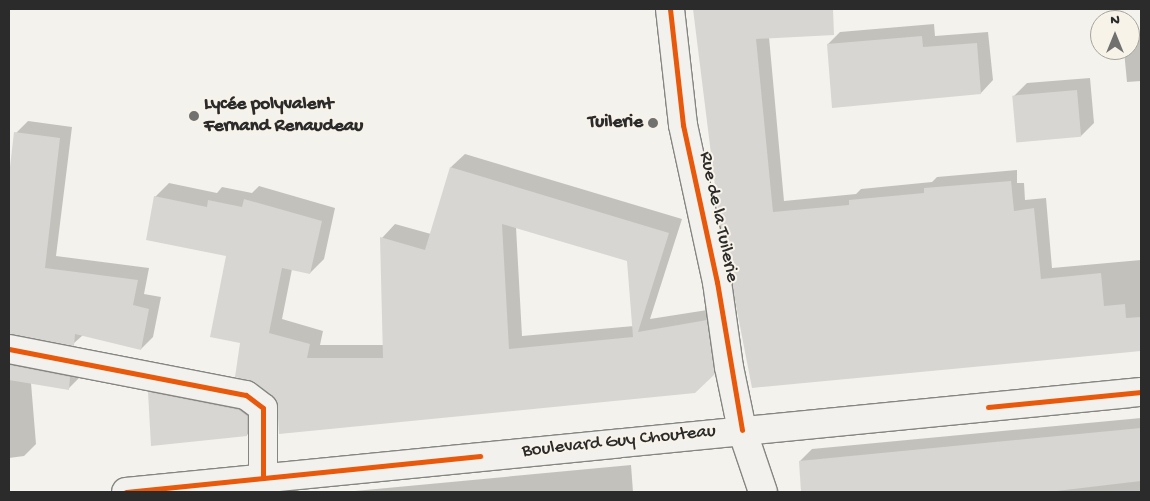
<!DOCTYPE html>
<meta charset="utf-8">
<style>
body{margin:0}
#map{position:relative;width:1150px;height:501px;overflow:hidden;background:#f4f2ec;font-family:"Gochi Hand",sans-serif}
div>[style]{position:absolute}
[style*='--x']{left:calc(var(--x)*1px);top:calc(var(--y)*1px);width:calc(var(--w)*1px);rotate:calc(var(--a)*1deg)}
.shadow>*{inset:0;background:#0003}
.building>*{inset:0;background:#d7d6d2;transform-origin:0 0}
.roads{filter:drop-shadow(1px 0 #858582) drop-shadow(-1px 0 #858582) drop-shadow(0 1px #858582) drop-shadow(0 -1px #858582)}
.minor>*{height:28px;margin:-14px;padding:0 14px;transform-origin:14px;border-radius:14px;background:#f2f1ed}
.major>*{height:28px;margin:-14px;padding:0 14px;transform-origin:14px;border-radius:14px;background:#f2f1ed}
.cycleway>*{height:5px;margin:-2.5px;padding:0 2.5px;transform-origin:2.5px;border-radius:2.5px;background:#e8590c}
.dots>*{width:14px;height:14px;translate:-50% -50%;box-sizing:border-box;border:2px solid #f7f3e8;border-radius:50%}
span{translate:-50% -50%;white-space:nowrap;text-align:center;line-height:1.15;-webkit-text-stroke:4px #f7f3e8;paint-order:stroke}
.poi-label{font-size:19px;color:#2b2b2b;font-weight:700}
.left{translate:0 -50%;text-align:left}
.right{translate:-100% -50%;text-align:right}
.street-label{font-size:19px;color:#2b2b2b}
.frame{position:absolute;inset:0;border:10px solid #2b2b2b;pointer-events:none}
.north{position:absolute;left:1090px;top:10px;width:50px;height:50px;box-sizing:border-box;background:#f7f3e8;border:1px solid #a5a39c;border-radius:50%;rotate:0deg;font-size:14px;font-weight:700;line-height:20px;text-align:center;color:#2b2b2b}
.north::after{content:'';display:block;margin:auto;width:18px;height:22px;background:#71716f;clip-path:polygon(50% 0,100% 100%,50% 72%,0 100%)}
</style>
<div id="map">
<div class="shadow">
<i style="clip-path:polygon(695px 9px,791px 9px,792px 25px,769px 37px,784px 201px,856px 194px,861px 189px,932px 182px,937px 177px,1017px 170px,1017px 183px,1024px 183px,1025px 200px,1046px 198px,1052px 268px,1141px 260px,1141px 349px,753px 387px,720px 218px)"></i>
<i style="clip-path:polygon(934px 24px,935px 36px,988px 32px,993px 80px,981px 93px,828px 44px,840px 32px)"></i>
<i style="clip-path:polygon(1141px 37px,1141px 81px,1127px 82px,1124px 51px,1130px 50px,1130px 44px)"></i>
<i style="clip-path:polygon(1090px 78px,1094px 123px,1081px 136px,1014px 96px,1027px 83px)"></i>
<i style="clip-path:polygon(28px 121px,72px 127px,56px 256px,149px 268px,144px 294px,161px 297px,153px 337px,141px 349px,83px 335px,73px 344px,9px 334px,9px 186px,16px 133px)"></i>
<i style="clip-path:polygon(evenodd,465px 154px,682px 219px,650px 319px,720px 308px,728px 360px,714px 374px,278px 400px,242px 342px,227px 255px,155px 197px,169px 183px,217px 193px,222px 187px,252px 193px,259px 186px,335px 208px,324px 259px,310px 273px,292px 269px,282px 319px,323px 331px,320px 345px,384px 345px,382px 238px,395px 224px,431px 234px,451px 167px,465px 154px,516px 227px,629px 260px,634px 326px,522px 336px,516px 227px)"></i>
<i style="clip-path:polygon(9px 343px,80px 377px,68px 389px,31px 383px,36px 444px,24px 456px,9px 458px)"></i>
<i style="clip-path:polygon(163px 379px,253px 397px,260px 422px,247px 435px,149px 392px)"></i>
<i style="clip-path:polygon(1141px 418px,1141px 492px,803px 492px,800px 461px,812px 449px)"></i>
<i style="clip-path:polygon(631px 465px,633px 492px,344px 492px)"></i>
</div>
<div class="building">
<i style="clip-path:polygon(693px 9px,833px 9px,834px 35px,756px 39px,773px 212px,849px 205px,849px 200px,924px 193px,924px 188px,1011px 181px,1014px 211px,1034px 208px,1041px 279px,1101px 273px,1104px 306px,1125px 304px,1126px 318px,1141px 317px,1141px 351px,752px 388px,719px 218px)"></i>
<i style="clip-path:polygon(922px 36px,923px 47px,977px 43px,981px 94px,832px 108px,827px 44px)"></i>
<i style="left:1077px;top:90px;width:47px;height:65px;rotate:85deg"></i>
<i style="clip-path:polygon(14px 132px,60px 138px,45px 268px,138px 280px,133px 305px,149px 309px,141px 350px,75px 334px,74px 346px,9px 334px,9px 176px)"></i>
<i style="clip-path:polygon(evenodd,450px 167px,669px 233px,638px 332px,707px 320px,715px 374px,695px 393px,279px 434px,277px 401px,255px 382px,235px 377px,240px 343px,210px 337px,226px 256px,146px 240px,154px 196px,207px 207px,208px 200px,242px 207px,244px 199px,322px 221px,310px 274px,282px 268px,269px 333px,310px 344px,307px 358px,383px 358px,380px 237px,425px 250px,450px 167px,502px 224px,627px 261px,633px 337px,509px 349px,502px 224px)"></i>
<i style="clip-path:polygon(9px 365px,70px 377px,69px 390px,9px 380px)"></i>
<i style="clip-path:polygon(148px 392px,239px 410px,247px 416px,247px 436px,151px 446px)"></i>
<i style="clip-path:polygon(1141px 428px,1141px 481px,1048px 492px,801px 492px,799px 461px)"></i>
</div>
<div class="roads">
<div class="minor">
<i style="--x:670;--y:9;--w:117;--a:83.6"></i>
<i style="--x:683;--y:125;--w:161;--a:77.8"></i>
<i style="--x:717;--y:282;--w:86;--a:82"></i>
<i style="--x:729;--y:367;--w:64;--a:78.3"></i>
<i style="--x:742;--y:430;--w:65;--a:71.3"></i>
<i style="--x:9;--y:349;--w:241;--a:11"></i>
<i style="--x:246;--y:395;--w:21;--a:37"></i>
<i style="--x:263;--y:408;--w:70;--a:90"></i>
</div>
<div class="major">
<i style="--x:126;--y:492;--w:1020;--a:-5.63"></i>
</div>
</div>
<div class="cycleway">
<i style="--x:670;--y:9;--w:117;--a:83.6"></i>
<i style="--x:683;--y:125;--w:161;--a:77.8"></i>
<i style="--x:717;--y:282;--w:150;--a:80.4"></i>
<i style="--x:9;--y:349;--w:241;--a:11"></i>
<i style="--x:246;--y:395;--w:21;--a:37"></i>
<i style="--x:263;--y:408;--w:70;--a:90"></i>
<i style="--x:988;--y:407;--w:154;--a:-5.6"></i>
<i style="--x:126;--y:492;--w:356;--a:-5.8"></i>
</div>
<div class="dots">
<i style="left:194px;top:116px;background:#71716f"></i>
<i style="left:653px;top:123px;background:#71716f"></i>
</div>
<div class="poi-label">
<span class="left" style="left:204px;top:116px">Lycée polyvalent<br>Fernand Renaudeau</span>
<span class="right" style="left:643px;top:123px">Tuilerie</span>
</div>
<div class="street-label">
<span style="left:718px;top:217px;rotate:78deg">Rue de la Tuilerie</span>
<span style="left:619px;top:442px;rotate:-6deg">Boulevard Guy Chouteau</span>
</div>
<div class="frame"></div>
<div class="north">N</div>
</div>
